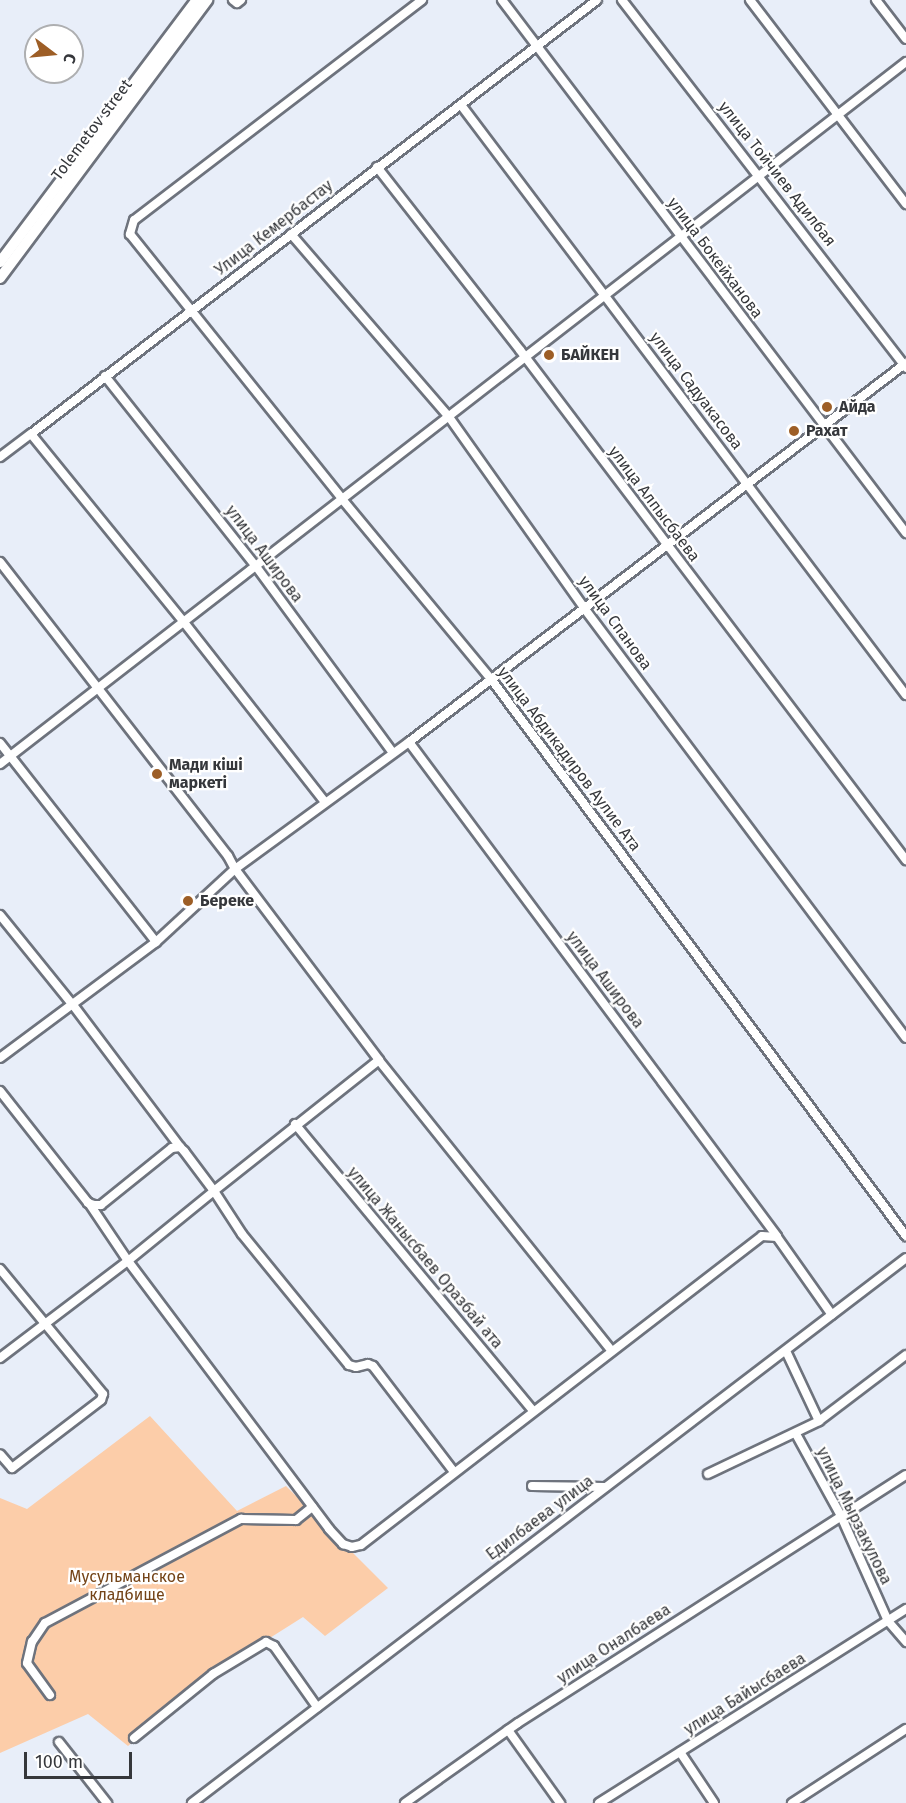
<!DOCTYPE html>
<meta charset="utf-8">
<style>
body{margin:0}
#map{position:relative;width:906px;height:1803px;overflow:hidden;background:#e8eef9;font-family:"Fira Sans",sans-serif}
div>[style]{position:absolute}
[style*='--x']{left:calc(var(--x)*1px);top:calc(var(--y)*1px);width:calc(var(--w)*1px);rotate:calc(var(--a)*1deg)}
.green>*{inset:0;background:#fccda9}
.roads{filter:drop-shadow(2px 0 #6e737d) drop-shadow(-2px 0 #6e737d) drop-shadow(0 2px #6e737d) drop-shadow(0 -2px #6e737d)}
.minor>*{height:8px;margin:-4px;padding:0 4px;transform-origin:4px;border-radius:4px;background:#fff}
.major>*{height:10px;margin:-5px;padding:0 5px;transform-origin:5px;border-radius:5px;background:#fff}
.dots>*{width:16px;height:16px;translate:-50% -50%;box-sizing:border-box;border:3px solid #fff;border-radius:50%}
span{translate:-50% -50%;white-space:nowrap;text-align:center;line-height:1.15;-webkit-text-stroke:4.5px #fff;paint-order:stroke}
.street-label{font-size:16px;color:#35373b}
.poi-label{font-size:16px;color:#35373b;font-weight:700}
.left{translate:0 -50%;text-align:left}
.park-label{font-size:16px;color:#744418}
.north{position:absolute;left:24px;top:24px;width:60px;height:60px;box-sizing:border-box;background:#fff;border:2px solid #aeafb1;border-radius:50%;rotate:106deg;font-size:16px;font-weight:700;line-height:24px;text-align:center;color:#35373b}
.north::after{content:'';display:block;margin:auto;width:21px;height:27px;background:#9d5e26;clip-path:polygon(50% 0,100% 100%,50% 72%,0 100%)}
.scale{position:absolute;left:24px;top:1752px;width:108px;height:27px;box-sizing:border-box;border:3px solid #35373b;border-top:0;padding-left:8px;font-size:18px;line-height:21px;white-space:nowrap;color:#35373b;-webkit-text-stroke:4px #fff;paint-order:stroke}
</style>
<div id="map">
<div class="green">
<i style="clip-path:polygon(150px 1416px,237px 1511px,286px 1486px,388px 1588px,325px 1636px,303px 1617px,213px 1674px,128px 1746px,88px 1714px,0 1753px,0 1498px,27px 1509px)"></i>
</div>
<div class="roads">
<div class="minor">
<i style="--x:233;--y:0;--w:5;--a:37"></i>
<i style="--x:237;--y:3;--w:5;--a:-37"></i>
<i style="--x:422;--y:0;--w:362;--a:142.6"></i>
<i style="--x:134;--y:220;--w:15;--a:106"></i>
<i style="--x:130;--y:234;--w:339;--a:51.3"></i>
<i style="--x:342;--y:499;--w:234;--a:50.4"></i>
<i style="--x:491;--y:679;--w:695;--a:53.31"></i>
<i style="--x:502;--y:0;--w:669;--a:52.84"></i>
<i style="--x:622;--y:0;--w:465;--a:52.3"></i>
<i style="--x:750;--y:0;--w:257;--a:52.6"></i>
<i style="--x:876;--y:0;--w:49;--a:52.4"></i>
<i style="--x:461;--y:105;--w:739;--a:52.98"></i>
<i style="--x:377;--y:167;--w:232;--a:52"></i>
<i style="--x:520;--y:350;--w:640;--a:52.88"></i>
<i style="--x:291;--y:234;--w:242;--a:49.2"></i>
<i style="--x:449;--y:417;--w:234;--a:54.7"></i>
<i style="--x:584;--y:608;--w:537;--a:53.17"></i>
<i style="--x:105;--y:376;--w:241;--a:51.6"></i>
<i style="--x:255;--y:565;--w:233;--a:53.7"></i>
<i style="--x:31;--y:434;--w:713;--a:-37.48"></i>
<i style="--x:0;--y:457;--w:39;--a:-37"></i>
<i style="--x:31;--y:434;--w:241;--a:50.9"></i>
<i style="--x:183;--y:621;--w:230;--a:51.9"></i>
<i style="--x:0;--y:562;--w:372;--a:52.2"></i>
<i style="--x:228;--y:856;--w:15;--a:62"></i>
<i style="--x:235;--y:869;--w:108;--a:137.3"></i>
<i style="--x:156;--y:942;--w:194;--a:143.4"></i>
<i style="--x:409;--y:742;--w:616;--a:53.32"></i>
<i style="--x:0;--y:743;--w:253;--a:51.9"></i>
<i style="--x:0;--y:764;--w:1146;--a:-37.77"></i>
<i style="--x:0;--y:915;--w:116;--a:51"></i>
<i style="--x:73;--y:1005;--w:178;--a:53"></i>
<i style="--x:379;--y:1060;--w:211;--a:141.6"></i>
<i style="--x:214;--y:1191;--w:51;--a:56.9"></i>
<i style="--x:242;--y:1234;--w:169;--a:50.8"></i>
<i style="--x:349;--y:1365;--w:7;--a:16"></i>
<i style="--x:356;--y:1367;--w:12;--a:-14"></i>
<i style="--x:368;--y:1364;--w:5;--a:22"></i>
<i style="--x:373;--y:1366;--w:133;--a:52.6"></i>
<i style="--x:0;--y:1091;--w:142;--a:51.8"></i>
<i style="--x:88;--y:1203;--w:6;--a:18"></i>
<i style="--x:94;--y:1205;--w:7;--a:0"></i>
<i style="--x:101;--y:1205;--w:91;--a:-38.8"></i>
<i style="--x:172;--y:1148;--w:8;--a:-7"></i>
<i style="--x:180;--y:1147;--w:6;--a:45"></i>
<i style="--x:184;--y:1151;--w:50;--a:53.1"></i>
<i style="--x:214;--y:1191;--w:111;--a:140.9"></i>
<i style="--x:128;--y:1261;--w:335;--a:53.1"></i>
<i style="--x:329;--y:1529;--w:21;--a:47"></i>
<i style="--x:343;--y:1544;--w:9;--a:18"></i>
<i style="--x:352;--y:1547;--w:9;--a:-13"></i>
<i style="--x:361;--y:1545;--w:506;--a:-37.62"></i>
<i style="--x:762;--y:1236;--w:15;--a:4"></i>
<i style="--x:777;--y:1237;--w:95;--a:54.8"></i>
<i style="--x:295;--y:1124;--w:373;--a:50.3"></i>
<i style="--x:0;--y:1269;--w:162;--a:50.5"></i>
<i style="--x:103;--y:1394;--w:6;--a:108"></i>
<i style="--x:101;--y:1400;--w:112;--a:142.6"></i>
<i style="--x:12;--y:1468;--w:18;--a:-131"></i>
<i style="--x:611;--y:1350;--w:371;--a:-128.7"></i>
<i style="--x:379;--y:1060;--w:239;--a:-127"></i>
<i style="--x:235;--y:869;--w:215;--a:-36.1"></i>
<i style="--x:409;--y:742;--w:625;--a:-37.33"></i>
<i style="--x:786;--y:1351;--w:77;--a:64.8"></i>
<i style="--x:0;--y:1358;--w:161;--a:-37.2"></i>
<i style="--x:128;--y:1261;--w:70;--a:-123.9"></i>
<i style="--x:796;--y:1434;--w:94;--a:61.2"></i>
<i style="--x:841;--y:1516;--w:115;--a:65.9"></i>
<i style="--x:888;--y:1621;--w:28;--a:49"></i>
<i style="--x:708;--y:1474;--w:123;--a:-25.5"></i>
<i style="--x:819;--y:1421;--w:109;--a:-37.2"></i>
<i style="--x:532;--y:1486;--w:73;--a:0.8"></i>
<i style="--x:50;--y:1695;--w:39;--a:-126"></i>
<i style="--x:27;--y:1663;--w:22;--a:-77"></i>
<i style="--x:32;--y:1642;--w:23;--a:-56"></i>
<i style="--x:45;--y:1623;--w:222;--a:-28"></i>
<i style="--x:241;--y:1519;--w:55;--a:1"></i>
<i style="--x:296;--y:1520;--w:21;--a:-39"></i>
<i style="--x:508;--y:1730;--w:90;--a:54.5"></i>
<i style="--x:134;--y:1738;--w:102;--a:-39"></i>
<i style="--x:213;--y:1674;--w:62;--a:-31.1"></i>
<i style="--x:266;--y:1642;--w:9;--a:27"></i>
<i style="--x:274;--y:1646;--w:75;--a:54.8"></i>
<i style="--x:59;--y:1742;--w:78;--a:51.8"></i>
<i style="--x:680;--y:1752;--w:61;--a:56.3"></i>
<i style="--x:192;--y:1803;--w:898;--a:-37.35"></i>
<i style="--x:405;--y:1803;--w:138;--a:-35.3"></i>
<i style="--x:518;--y:1723;--w:460;--a:-32.6"></i>
<i style="--x:599;--y:1803;--w:363;--a:-32.3"></i>
<i style="--x:792;--y:1803;--w:136;--a:-33"></i>
</div>
<div class="major">
<i style="--x:0;--y:262;--w:328;--a:-53.1"></i>
<i style="--x:0;--y:278;--w:347;--a:-53.3"></i>
</div>
</div>
<div class="dots">
<i style="left:549px;top:355px;background:#9d5e26"></i>
<i style="left:827px;top:407px;background:#9d5e26"></i>
<i style="left:794px;top:431px;background:#9d5e26"></i>
<i style="left:157px;top:774px;background:#9d5e26"></i>
<i style="left:188px;top:901px;background:#9d5e26"></i>
</div>
<div class="street-label">
<span style="left:92px;top:130px;rotate:-53deg">Tolemetov street</span>
<span style="left:777px;top:174px;rotate:52deg">улица Тойчиев Адилбая</span>
<span style="left:274px;top:228px;rotate:-38deg">Улица Кемербастау</span>
<span style="left:715px;top:258px;rotate:53deg">улица Бокейханова</span>
<span style="left:696px;top:391px;rotate:53deg">улица Садуакасова</span>
<span style="left:654px;top:504px;rotate:53deg">улица Алпысбаева</span>
<span style="left:264px;top:554px;rotate:53deg">улица Аширова</span>
<span style="left:615px;top:623px;rotate:54deg">улица Спанова</span>
<span style="left:569px;top:759px;rotate:53deg">улица Абдикадиров Аулие Ата</span>
<span style="left:605px;top:980px;rotate:53deg">улица Аширова</span>
<span style="left:425px;top:1258px;rotate:50deg">улица Жанысбаев Оразбай ата</span>
<span style="left:854px;top:1516px;rotate:64deg">улица Мырзакулова</span>
<span style="left:540px;top:1518px;rotate:-37deg">Едилбаева улица</span>
<span style="left:614px;top:1644px;rotate:-33deg">улица Оналбаева</span>
<span style="left:745px;top:1694px;rotate:-32deg">улица Байысбаева</span>
</div>
<div class="poi-label">
<span class="left" style="left:561px;top:355px">БАЙКЕН</span>
<span class="left" style="left:839px;top:407px">Айда</span>
<span class="left" style="left:806px;top:431px">Рахат</span>
<span class="left" style="left:169px;top:774px">Мади кіші<br>маркеті</span>
<span class="left" style="left:200px;top:901px">Береке</span>
</div>
<div class="park-label">
<span style="left:127px;top:1586px">Мусульманское<br>кладбище</span>
</div>
<div class="north">С</div>
<div class="scale">100 m</div>
</div>
